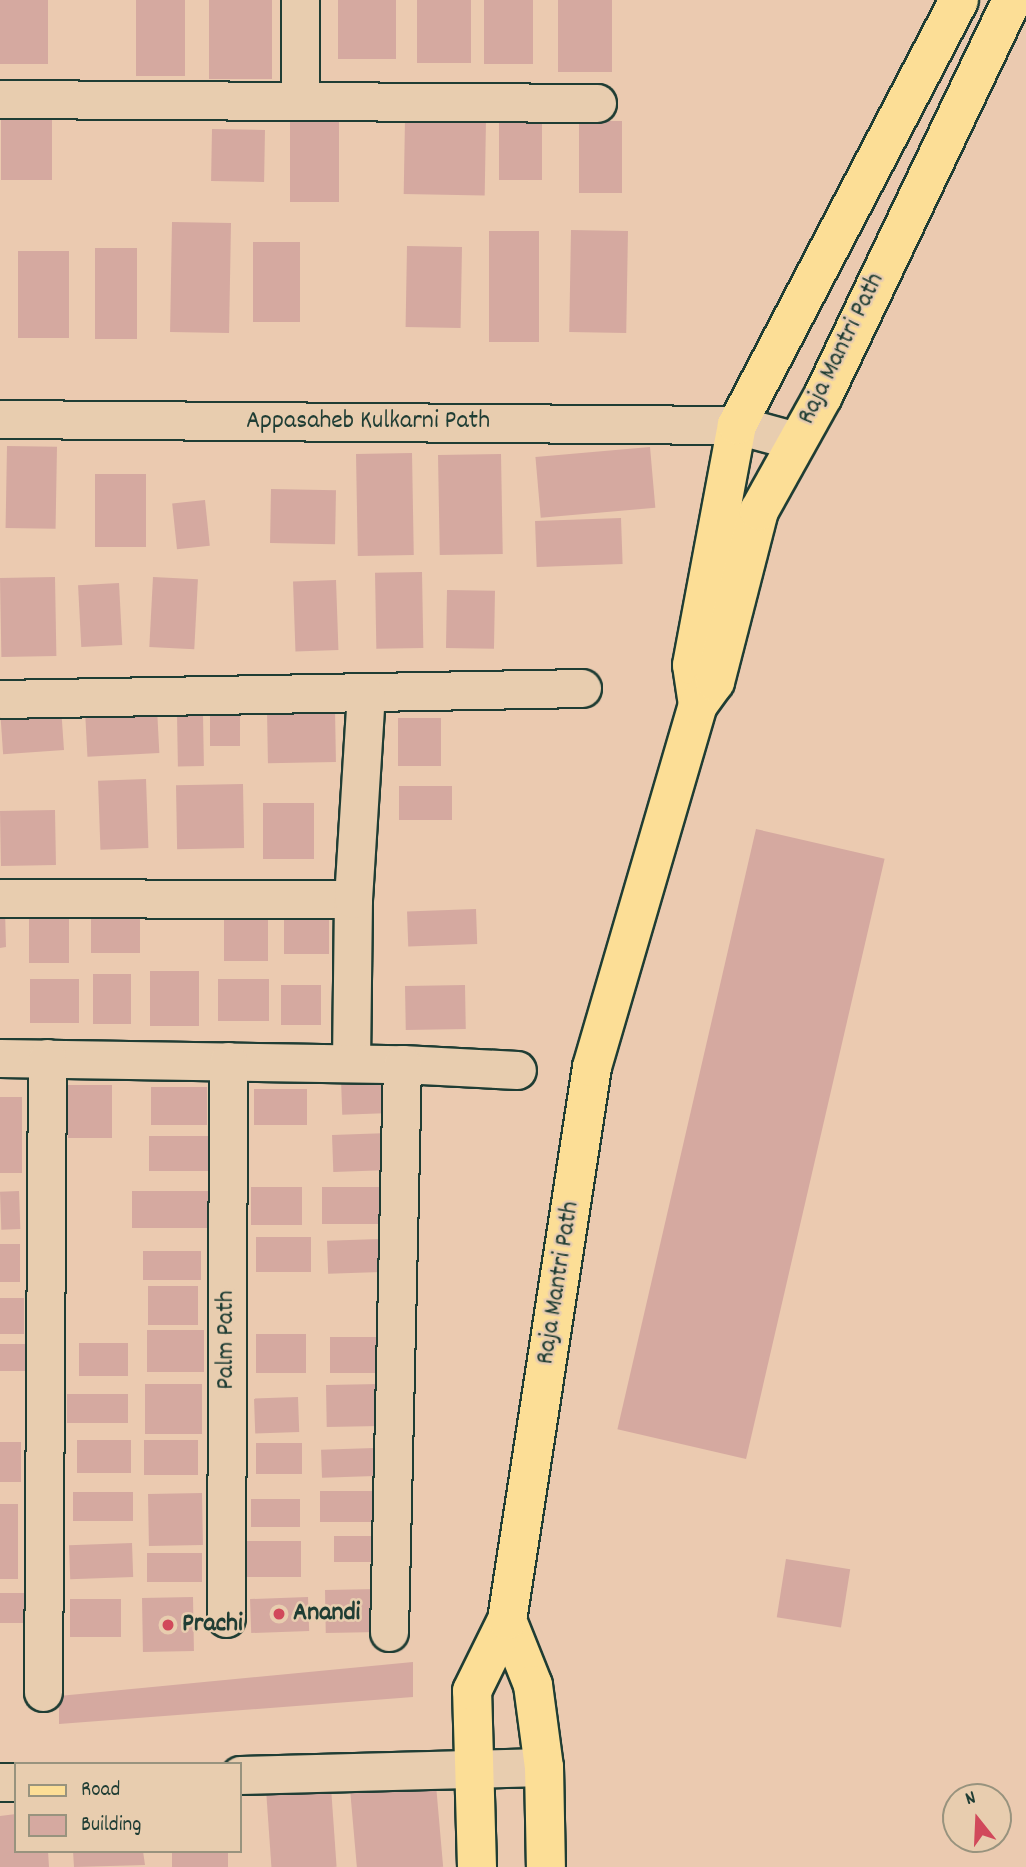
<!DOCTYPE html>
<style>
body{margin:0}
#map{position:relative;width:1026px;height:1867px;overflow:hidden;background:#ebcab0;font-family:Dekko,sans-serif}
div>[style]{position:absolute}
[style*='--x']{left:calc(var(--x)*1px);top:calc(var(--y)*1px);width:calc(var(--w)*1px);rotate:calc(var(--a)*1deg)}
.building>*{inset:0;background:#d5a9a0;transform-origin:0 0}
.roads{filter:drop-shadow(2px 0 #1f3d34) drop-shadow(-2px 0 #1f3d34) drop-shadow(0 2px #1f3d34) drop-shadow(0 -2px #1f3d34)}
.minor>*{height:37px;margin:-18.5px;padding:0 18.5px;transform-origin:18.5px;border-radius:18.5px;background:#e8cdaf}
.major>*{height:38px;margin:-19px;padding:0 19px;transform-origin:19px;border-radius:19px;background:#fcde96}
.dots>*{width:19px;height:19px;translate:-50% -50%;box-sizing:border-box;border:4px solid #e8cdaf;border-radius:50%}
span{translate:-50% -50%;white-space:nowrap;text-align:center;line-height:1.15;-webkit-text-stroke:5px #e8cdaf;paint-order:stroke}
.street-label{font-size:26px;color:#1f3d34}
.poi-label{font-size:26px;color:#1f3d34;font-weight:700}
.left{translate:0 -50%;text-align:left}
.legend{position:absolute;left:14px;top:1762px;width:228px;height:91px;box-sizing:border-box;background:#e8cdaf;border:2px solid #98937e;margin:0;padding:9px 12px;list-style:none;font-size:21px;color:#1f3d34}
.legend li{display:flex;align-items:center;gap:14px;height:35px}
.legend b{width:35px;border:2px solid #98937e}
.north{position:absolute;left:942px;top:1783px;width:70px;height:70px;box-sizing:border-box;background:#e8cdaf;border:2px solid #98937e;border-radius:50%;rotate:342deg;font-size:19px;font-weight:700;line-height:28px;text-align:center;color:#1f3d34}
.north::after{content:'';display:block;margin:auto;width:24px;height:32px;background:#d1495b;clip-path:polygon(50% 0,100% 100%,50% 72%,0 100%)}
</style>
<div id="map">
<div class="building">
<i style="left:0;top:0;width:48px;height:64px"></i>
<i style="left:136px;top:0;width:49px;height:76px"></i>
<i style="left:209px;top:0;width:63px;height:79px"></i>
<i style="left:338px;top:0;width:58px;height:59px"></i>
<i style="left:417px;top:0;width:54px;height:63px"></i>
<i style="left:484px;top:0;width:49px;height:64px"></i>
<i style="left:558px;top:0;width:54px;height:72px"></i>
<i style="left:1px;top:114px;width:51px;height:66px"></i>
<i style="left:290px;top:117px;width:49px;height:85px"></i>
<i style="left:405px;top:119px;width:81px;height:75px;rotate:1deg"></i>
<i style="left:499px;top:121px;width:43px;height:59px"></i>
<i style="left:579px;top:121px;width:43px;height:72px"></i>
<i style="left:212px;top:129px;width:53px;height:52px;rotate:1deg"></i>
<i style="left:172px;top:222px;width:59px;height:110px;rotate:1deg"></i>
<i style="left:571px;top:230px;width:57px;height:102px;rotate:1deg"></i>
<i style="left:489px;top:231px;width:50px;height:111px"></i>
<i style="left:253px;top:242px;width:47px;height:80px"></i>
<i style="left:407px;top:246px;width:55px;height:81px;rotate:1deg"></i>
<i style="left:95px;top:248px;width:42px;height:91px"></i>
<i style="left:18px;top:251px;width:51px;height:87px"></i>
<i style="left:7px;top:446px;width:50px;height:82px;rotate:1deg"></i>
<i style="left:650px;top:447px;width:61px;height:115px;rotate:85deg"></i>
<i style="left:412px;top:453px;width:102px;height:56px;rotate:89deg"></i>
<i style="left:501px;top:454px;width:100px;height:63px;rotate:89deg"></i>
<i style="left:95px;top:474px;width:51px;height:73px"></i>
<i style="left:271px;top:489px;width:65px;height:54px;rotate:1deg"></i>
<i style="left:205px;top:500px;width:46px;height:33px;rotate:84deg"></i>
<i style="left:621px;top:518px;width:46px;height:86px;rotate:88deg"></i>
<i style="left:422px;top:572px;width:76px;height:47px;rotate:89deg"></i>
<i style="left:55px;top:577px;width:79px;height:55px;rotate:89deg"></i>
<i style="left:153px;top:577px;width:45px;height:70px;rotate:3deg"></i>
<i style="left:336px;top:580px;width:70px;height:43px;rotate:88deg"></i>
<i style="left:119px;top:583px;width:62px;height:41px;rotate:87deg"></i>
<i style="left:447px;top:590px;width:48px;height:58px;rotate:1deg"></i>
<i style="left:210px;top:706px;width:30px;height:40px"></i>
<i style="left:61px;top:707px;width:43px;height:61px;rotate:86deg"></i>
<i style="left:157px;top:708px;width:45px;height:72px;rotate:87deg"></i>
<i style="left:335px;top:709px;width:53px;height:68px;rotate:89deg"></i>
<i style="left:203px;top:714px;width:52px;height:26px;rotate:89deg"></i>
<i style="left:441px;top:718px;width:48px;height:43px;rotate:90deg"></i>
<i style="left:146px;top:779px;width:69px;height:48px;rotate:88deg"></i>
<i style="left:243px;top:784px;width:64px;height:67px;rotate:89deg"></i>
<i style="left:399px;top:786px;width:53px;height:34px"></i>
<i style="left:314px;top:803px;width:56px;height:51px;rotate:90deg"></i>
<i style="left:55px;top:810px;width:55px;height:55px;rotate:89deg"></i>
<i style="left:756px;top:829px;width:132px;height:616px;rotate:13deg"></i>
<i style="left:91px;top:907px;width:49px;height:46px"></i>
<i style="left:329px;top:909px;width:45px;height:45px;rotate:90deg"></i>
<i style="left:476px;top:909px;width:35px;height:69px;rotate:88deg"></i>
<i style="clip-path:polygon(0 910px,5px 910px,6px 947px,0 948px)"></i>
<i style="left:69px;top:913px;width:50px;height:40px;rotate:90deg"></i>
<i style="left:224px;top:916px;width:44px;height:45px"></i>
<i style="left:150px;top:971px;width:49px;height:55px"></i>
<i style="left:93px;top:974px;width:38px;height:50px"></i>
<i style="left:30px;top:979px;width:49px;height:44px"></i>
<i style="left:218px;top:979px;width:51px;height:42px"></i>
<i style="left:321px;top:985px;width:40px;height:40px;rotate:90deg"></i>
<i style="left:465px;top:985px;width:44px;height:60px;rotate:89deg"></i>
<i style="left:390px;top:1078px;width:35px;height:49px;rotate:88deg"></i>
<i style="left:68px;top:1085px;width:44px;height:53px"></i>
<i style="left:207px;top:1087px;width:38px;height:56px;rotate:90deg"></i>
<i style="left:307px;top:1089px;width:36px;height:53px;rotate:90deg"></i>
<i style="left:0;top:1097px;width:22px;height:76px"></i>
<i style="left:389px;top:1133px;width:37px;height:57px;rotate:88deg"></i>
<i style="left:208px;top:1136px;width:35px;height:59px;rotate:90deg"></i>
<i style="left:302px;top:1187px;width:38px;height:51px;rotate:90deg"></i>
<i style="left:383px;top:1187px;width:37px;height:61px;rotate:90deg"></i>
<i style="left:19px;top:1191px;width:38px;height:19px;rotate:88deg"></i>
<i style="left:132px;top:1191px;width:76px;height:37px"></i>
<i style="left:311px;top:1237px;width:35px;height:55px;rotate:90deg"></i>
<i style="left:380px;top:1239px;width:33px;height:53px;rotate:88deg"></i>
<i style="left:20px;top:1244px;width:38px;height:20px;rotate:90deg"></i>
<i style="left:201px;top:1251px;width:29px;height:58px;rotate:90deg"></i>
<i style="left:148px;top:1286px;width:50px;height:39px"></i>
<i style="left:0;top:1298px;width:24px;height:36px"></i>
<i style="left:204px;top:1330px;width:42px;height:57px;rotate:90deg"></i>
<i style="left:256px;top:1334px;width:50px;height:39px"></i>
<i style="left:378px;top:1337px;width:36px;height:48px;rotate:90deg"></i>
<i style="left:128px;top:1343px;width:33px;height:49px;rotate:90deg"></i>
<i style="left:0;top:1344px;width:30px;height:27px"></i>
<i style="left:202px;top:1384px;width:50px;height:57px;rotate:90deg"></i>
<i style="left:379px;top:1384px;width:42px;height:53px;rotate:89deg"></i>
<i style="left:128px;top:1394px;width:29px;height:61px;rotate:90deg"></i>
<i style="left:298px;top:1397px;width:35px;height:44px;rotate:88deg"></i>
<i style="left:131px;top:1440px;width:33px;height:54px;rotate:90deg"></i>
<i style="left:198px;top:1440px;width:35px;height:54px;rotate:90deg"></i>
<i style="left:21px;top:1442px;width:40px;height:21px;rotate:90deg"></i>
<i style="left:302px;top:1443px;width:31px;height:46px;rotate:90deg"></i>
<i style="left:374px;top:1448px;width:28px;height:53px;rotate:88deg"></i>
<i style="left:375px;top:1491px;width:31px;height:55px;rotate:90deg"></i>
<i style="left:133px;top:1492px;width:29px;height:60px;rotate:90deg"></i>
<i style="left:202px;top:1493px;width:52px;height:54px;rotate:89deg"></i>
<i style="left:300px;top:1499px;width:28px;height:49px;rotate:90deg"></i>
<i style="left:0;top:1504px;width:18px;height:75px"></i>
<i style="left:382px;top:1536px;width:26px;height:48px;rotate:90deg"></i>
<i style="left:301px;top:1541px;width:36px;height:60px;rotate:90deg"></i>
<i style="left:132px;top:1543px;width:34px;height:63px;rotate:88deg"></i>
<i style="left:202px;top:1553px;width:29px;height:55px;rotate:90deg"></i>
<i style="left:786px;top:1559px;width:65px;height:59px;rotate:9deg"></i>
<i style="left:378px;top:1589px;width:43px;height:53px;rotate:89deg"></i>
<i style="left:0;top:1593px;width:27px;height:30px"></i>
<i style="left:193px;top:1597px;width:54px;height:51px;rotate:89deg"></i>
<i style="left:308px;top:1597px;width:34px;height:58px;rotate:88deg"></i>
<i style="left:70px;top:1599px;width:51px;height:38px"></i>
<i style="clip-path:polygon(413px 1662px,413px 1697px,59px 1724px,59px 1696px)"></i>
<i style="left:436px;top:1785px;width:82px;height:86px;rotate:85deg"></i>
<i style="left:331px;top:1787px;width:80px;height:65px;rotate:86deg"></i>
<i style="clip-path:polygon(16px 1814px,16px 1851px,48px 1851px,49px 1867px,0 1867px,0 1816px)"></i>
<i style="clip-path:polygon(73px 1851px,143px 1851px,145px 1865px,74px 1867px)"></i>
<i style="left:172px;top:1851px;width:56px;height:16px"></i>
</div>
<div class="roads">
<div class="minor">
<i style="--x:0;--y:99;--w:597;--a:0.38"></i>
<i style="--x:300;--y:101;--w:101;--a:-90"></i>
<i style="--x:0;--y:419;--w:737;--a:0.47"></i>
<i style="--x:737;--y:425;--w:61;--a:15.2"></i>
<i style="--x:0;--y:699;--w:582;--a:-1.08"></i>
<i style="--x:0;--y:898;--w:353;--a:0.2"></i>
<i style="--x:353;--y:899;--w:164;--a:90.7"></i>
<i style="--x:353;--y:899;--w:204;--a:-86.4"></i>
<i style="--x:0;--y:1058;--w:402;--a:0.9"></i>
<i style="--x:402;--y:1064;--w:115;--a:3"></i>
<i style="--x:226;--y:1618;--w:557;--a:-89.79"></i>
<i style="--x:389;--y:1632;--w:568;--a:-88.69"></i>
<i style="--x:43;--y:1692;--w:634;--a:-89.64"></i>
<i style="--x:240;--y:1775;--w:304;--a:-1.5"></i>
<i style="--x:0;--y:1782;--w:16;--a:0"></i>
</div>
<div class="major">
<i style="--x:698;--y:705;--w:40;--a:-98.5"></i>
<i style="--x:692;--y:665;--w:244;--a:-79.4"></i>
<i style="--x:737;--y:425;--w:479;--a:-62.4"></i>
<i style="--x:507;--y:1620;--w:70;--a:68.2"></i>
<i style="--x:533;--y:1685;--w:83;--a:82.4"></i>
<i style="--x:544;--y:1767;--w:100;--a:88.9"></i>
<i style="--x:477;--y:1867;--w:176;--a:-91.6"></i>
<i style="--x:472;--y:1691;--w:79;--a:-63.8"></i>
<i style="--x:507;--y:1620;--w:559;--a:-81.26"></i>
<i style="--x:592;--y:1067;--w:377;--a:-73.7"></i>
<i style="--x:698;--y:705;--w:29;--a:-54"></i>
<i style="--x:715;--y:682;--w:177;--a:-75.6"></i>
<i style="--x:759;--y:511;--w:132;--a:-60.9"></i>
<i style="--x:823;--y:396;--w:439;--a:-64.5"></i>
</div>
</div>
<div class="dots">
<i style="left:279px;top:1614px;background:#d1495b"></i>
<i style="left:168px;top:1625px;background:#d1495b"></i>
</div>
<div class="street-label">
<span style="left:842px;top:349px;rotate:-64deg">Raja Mantri Path</span>
<span style="left:368px;top:422px">Appasaheb Kulkarni Path</span>
<span style="left:559px;top:1283px;rotate:-81deg">Raja Mantri Path</span>
<span style="left:227px;top:1340px;rotate:-90deg">Palm Path</span>
</div>
<div class="poi-label">
<span class="left" style="left:293px;top:1614px">Anandi</span>
<span class="left" style="left:182px;top:1625px">Prachi</span>
</div>
<ul class="legend">
<li><b style="height:9px;background:#fcde96"></b>Road</li>
<li><b style="height:19px;background:#d5a9a0"></b>Building</li>
</ul>
<div class="north">N</div>
</div>
